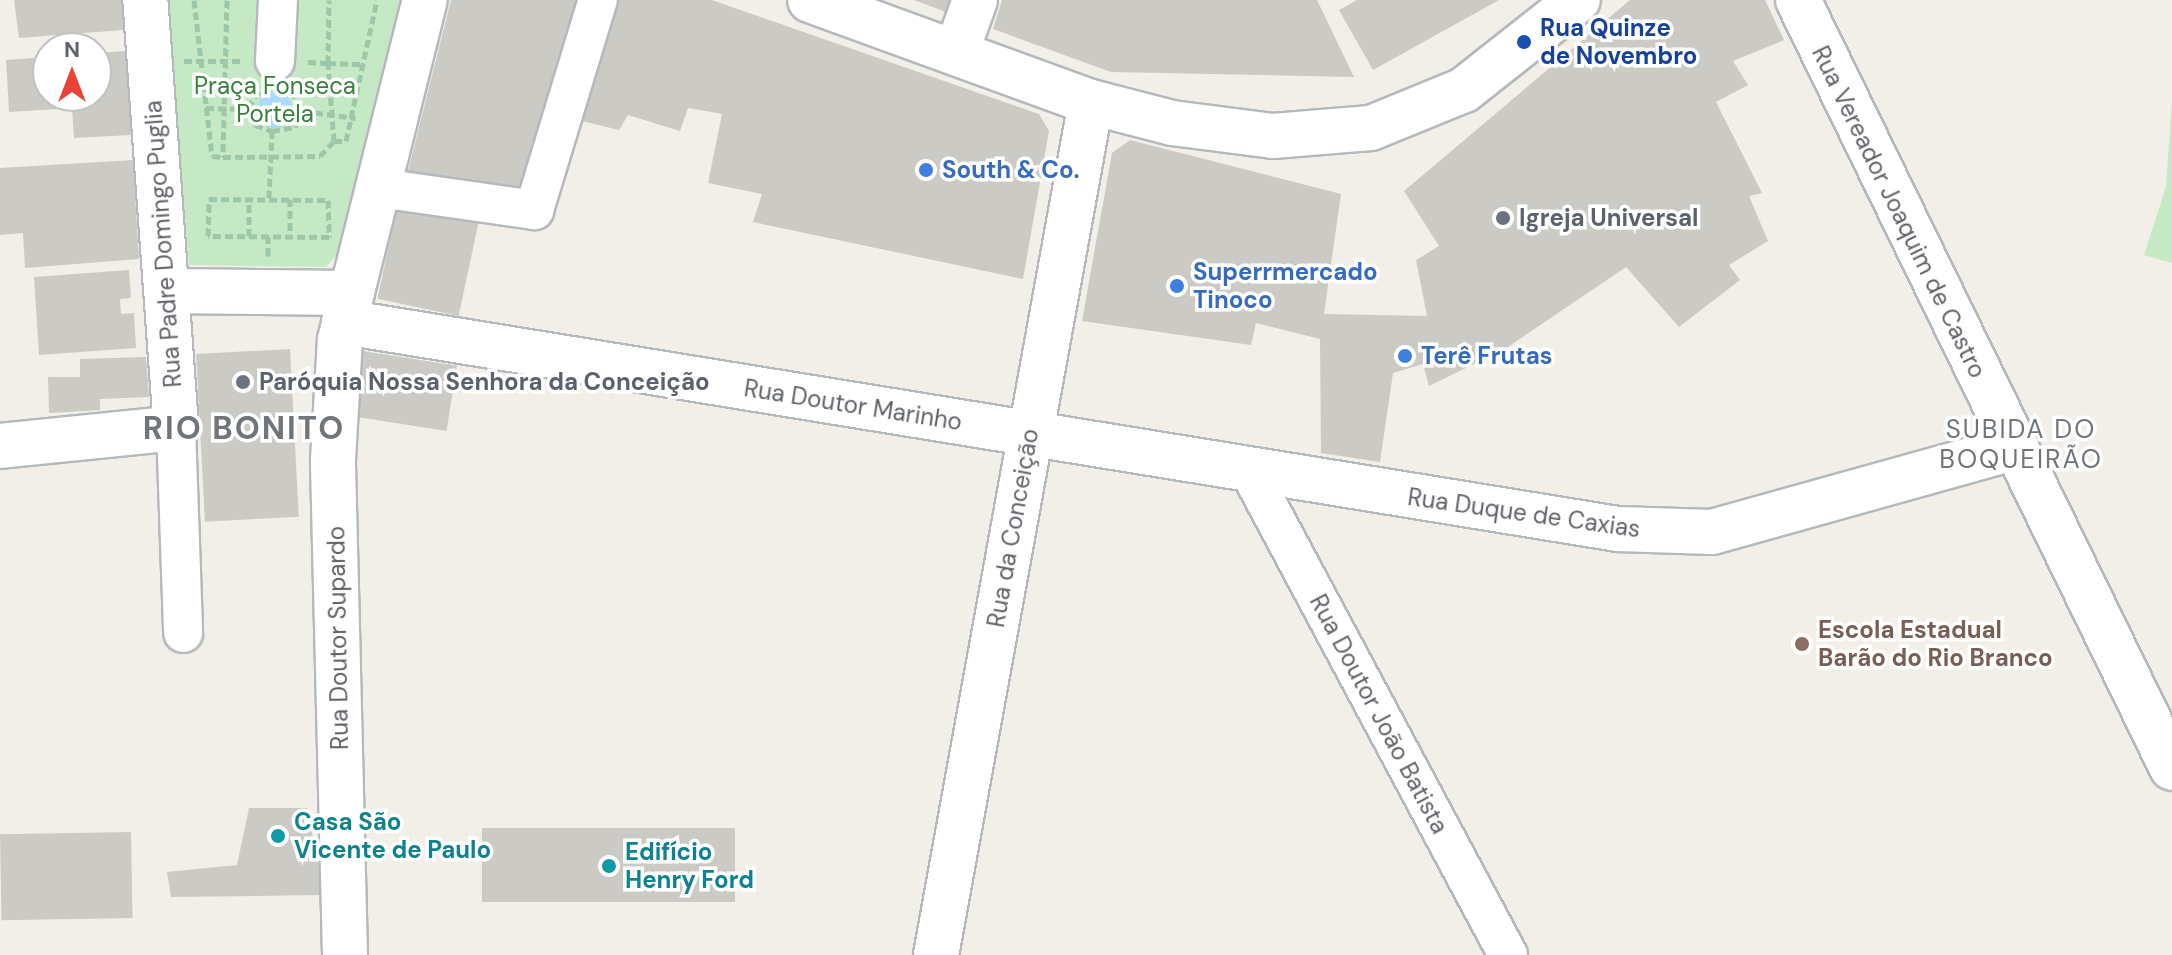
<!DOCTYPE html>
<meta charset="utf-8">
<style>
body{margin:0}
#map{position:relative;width:2172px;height:955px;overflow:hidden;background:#f1efe8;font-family:"DM Sans",sans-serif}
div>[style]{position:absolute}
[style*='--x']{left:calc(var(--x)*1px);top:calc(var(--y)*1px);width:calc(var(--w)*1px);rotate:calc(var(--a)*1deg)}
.green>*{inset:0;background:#c5e8c5}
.water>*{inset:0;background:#aadaff}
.round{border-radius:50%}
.building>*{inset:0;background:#cccac5;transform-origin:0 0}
.path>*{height:5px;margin-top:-2.5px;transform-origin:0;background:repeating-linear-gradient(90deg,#9cc7a9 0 8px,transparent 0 12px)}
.roads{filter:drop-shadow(2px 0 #b5b8bc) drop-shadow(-2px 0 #b5b8bc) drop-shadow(0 2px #b5b8bc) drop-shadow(0 -2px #b5b8bc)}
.street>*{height:38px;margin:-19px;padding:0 19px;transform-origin:19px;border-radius:19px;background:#fff}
.secondary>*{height:44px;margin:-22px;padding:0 22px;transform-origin:22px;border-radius:22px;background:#fff}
.dots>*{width:22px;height:22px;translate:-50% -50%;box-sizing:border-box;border:4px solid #fff;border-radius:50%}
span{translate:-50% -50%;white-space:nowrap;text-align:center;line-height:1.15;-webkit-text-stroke:7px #fff;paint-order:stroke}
.transit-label{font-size:24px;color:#164399;font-weight:700}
.left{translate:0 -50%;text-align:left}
.park-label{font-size:24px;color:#348238}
.shop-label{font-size:24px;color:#366cbe;font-weight:700}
.street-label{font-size:24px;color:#5f6368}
.worship-label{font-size:24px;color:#5b616d;font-weight:700}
.education-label{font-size:24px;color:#785e54;font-weight:700}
.culture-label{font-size:24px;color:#0d838f;font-weight:700}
.neighbourhood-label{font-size:26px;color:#70757a;letter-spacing:2px}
.district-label{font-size:32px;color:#70757a;font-weight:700;letter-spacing:2px}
.north{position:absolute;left:32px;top:32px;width:80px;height:80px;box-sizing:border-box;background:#fff;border:2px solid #bfc1c3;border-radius:50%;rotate:0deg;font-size:22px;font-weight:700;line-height:32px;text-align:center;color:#5f6368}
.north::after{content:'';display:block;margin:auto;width:28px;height:36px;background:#ea4335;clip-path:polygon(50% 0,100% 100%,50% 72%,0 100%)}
</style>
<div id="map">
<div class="green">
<i style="clip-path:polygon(167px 0,401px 0,340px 251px,326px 267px,189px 265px)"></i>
<i style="clip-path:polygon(2172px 101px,2172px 263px,2144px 255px,2166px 187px)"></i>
</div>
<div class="water">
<i class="round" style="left:257px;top:92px;width:36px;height:36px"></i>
</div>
<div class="building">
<i style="clip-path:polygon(14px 0,122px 0,124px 30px,19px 38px)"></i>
<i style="clip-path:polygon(451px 0,580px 0,522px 195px,406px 179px)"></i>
<i style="clip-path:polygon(616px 0,712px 0,1039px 114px,1049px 131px,1023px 279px,753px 222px,762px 194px,708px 183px,722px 114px,688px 108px,680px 131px,628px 115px,619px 130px,578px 120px)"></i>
<i style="clip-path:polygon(914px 0,950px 0,946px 12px)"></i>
<i style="clip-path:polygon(1002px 0,1317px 0,1354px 77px,1111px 72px,993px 29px)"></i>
<i style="clip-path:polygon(1357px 0,1499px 0,1373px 70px,1339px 10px)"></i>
<i style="clip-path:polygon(1630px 0,1765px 0,1784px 40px,1733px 61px,1748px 85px,1716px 102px,1762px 193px,1749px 196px,1768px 241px,1729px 265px,1740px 280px,1679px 327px,1626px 267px,1505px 349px,1429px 386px,1423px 364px,1393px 373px,1380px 462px,1321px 453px,1320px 339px,1256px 323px,1251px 345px,1082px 321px,1112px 153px,1130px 140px,1341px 194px,1324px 314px,1427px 316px,1416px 260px,1439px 246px,1404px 191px)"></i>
<i style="clip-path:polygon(126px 51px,131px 135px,74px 138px,72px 108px,9px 112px,6px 60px,48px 57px,48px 96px,96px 96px,96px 53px)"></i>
<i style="clip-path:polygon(133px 160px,139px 259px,25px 268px,23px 233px,0 235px,0 168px)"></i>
<i style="left:398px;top:202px;width:83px;height:99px;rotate:12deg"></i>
<i style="clip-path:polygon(129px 270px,131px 298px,120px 299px,121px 314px,134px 313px,136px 348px,39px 355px,34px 277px)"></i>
<i style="left:290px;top:349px;width:168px;height:94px;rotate:87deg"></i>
<i style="left:363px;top:351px;width:95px;height:66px;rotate:9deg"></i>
<i style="clip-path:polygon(146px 357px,149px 397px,100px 399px,100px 410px,49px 413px,48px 377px,80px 377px,80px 359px)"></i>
<i style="clip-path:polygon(249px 808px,307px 808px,324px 895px,171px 897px,167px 872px,237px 865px)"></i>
<i style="left:735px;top:828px;width:74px;height:253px;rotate:90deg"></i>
<i style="left:131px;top:832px;width:86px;height:131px;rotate:89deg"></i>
</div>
<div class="path">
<i style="--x:194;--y:0;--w:157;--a:83.4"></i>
<i style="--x:212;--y:156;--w:11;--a:5"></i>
<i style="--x:227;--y:0;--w:157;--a:91.5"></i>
<i style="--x:223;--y:157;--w:97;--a:-0.6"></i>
<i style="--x:320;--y:156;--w:21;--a:-47"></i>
<i style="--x:334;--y:141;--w:78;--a:-94.4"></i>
<i style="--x:328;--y:63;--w:35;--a:2"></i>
<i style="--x:184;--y:61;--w:58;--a:0"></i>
<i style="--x:308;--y:62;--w:20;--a:3"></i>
<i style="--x:328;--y:63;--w:63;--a:-89.1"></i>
<i style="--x:259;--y:91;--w:22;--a:124"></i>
<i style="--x:247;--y:109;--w:18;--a:63"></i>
<i style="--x:255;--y:125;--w:18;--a:19"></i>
<i style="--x:272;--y:131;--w:23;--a:-10"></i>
<i style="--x:295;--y:127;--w:18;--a:-63"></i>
<i style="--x:303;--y:111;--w:53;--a:7.5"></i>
<i style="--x:291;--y:91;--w:23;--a:59"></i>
<i style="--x:206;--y:108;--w:41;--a:1.4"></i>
<i style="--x:334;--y:141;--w:12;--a:0"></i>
<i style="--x:346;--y:141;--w:144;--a:-77.6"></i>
<i style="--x:269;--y:198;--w:67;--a:-87.4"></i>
<i style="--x:209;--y:199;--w:119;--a:0.5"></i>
<i style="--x:328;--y:200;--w:37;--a:88"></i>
<i style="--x:329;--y:237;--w:121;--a:-179.5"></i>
<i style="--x:208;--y:236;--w:37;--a:-88"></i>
<i style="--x:290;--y:199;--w:38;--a:90"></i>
<i style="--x:249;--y:236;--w:37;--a:-90"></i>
<i style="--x:268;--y:256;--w:19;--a:-90"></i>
</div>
<div class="roads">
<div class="street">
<i style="--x:275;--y:61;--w:61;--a:-87.2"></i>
<i style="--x:380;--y:188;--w:156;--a:8.1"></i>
<i style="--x:534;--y:210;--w:220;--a:-73.1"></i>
<i style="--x:176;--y:428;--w:205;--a:88"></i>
<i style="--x:1251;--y:474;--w:545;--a:61.88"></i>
</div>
<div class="secondary">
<i style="--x:810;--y:0;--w:299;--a:20"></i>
<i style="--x:1091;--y:102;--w:84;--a:14.5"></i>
<i style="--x:1172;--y:123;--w:102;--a:7.3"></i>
<i style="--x:1273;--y:136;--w:98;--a:-4.7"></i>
<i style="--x:1371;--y:128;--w:100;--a:-22.2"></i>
<i style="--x:1464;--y:90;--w:145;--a:-38.3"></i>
<i style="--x:1798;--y:0;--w:854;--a:64.03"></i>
<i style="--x:956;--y:53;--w:56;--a:-70.3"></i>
<i style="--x:167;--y:291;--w:185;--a:0.6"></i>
<i style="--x:344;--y:322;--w:1291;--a:9.23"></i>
<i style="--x:1618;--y:529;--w:94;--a:1.8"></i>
<i style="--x:1712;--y:532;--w:313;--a:-15.6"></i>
<i style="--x:0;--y:446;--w:177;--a:-5.8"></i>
<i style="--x:176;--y:428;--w:429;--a:-94.1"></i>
<i style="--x:345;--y:955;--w:495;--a:-91.4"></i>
<i style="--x:333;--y:460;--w:120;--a:-86.7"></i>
<i style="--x:340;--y:340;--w:350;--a:-76"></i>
<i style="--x:936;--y:955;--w:867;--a:-79.7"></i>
</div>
</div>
<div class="dots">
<i style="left:1524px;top:42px;background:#1a4fb4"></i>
<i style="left:926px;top:170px;background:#3f7fe0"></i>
<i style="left:1503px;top:218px;background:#6b7280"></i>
<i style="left:1177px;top:286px;background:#3f7fe0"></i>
<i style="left:1405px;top:356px;background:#3f7fe0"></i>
<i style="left:243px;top:382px;background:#6b7280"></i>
<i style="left:1802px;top:644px;background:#8d6e63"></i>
<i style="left:278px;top:836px;background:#0f9aa8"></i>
<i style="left:609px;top:866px;background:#0f9aa8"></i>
</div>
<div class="transit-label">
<span class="left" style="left:1540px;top:42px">Rua Quinze<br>de Novembro</span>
</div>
<div class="park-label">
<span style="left:275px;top:100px">Praça Fonseca<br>Portela</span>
</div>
<div class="shop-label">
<span class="left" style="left:942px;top:170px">South &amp; Co.</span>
<span class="left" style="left:1193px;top:286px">Superrmercado<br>Tinoco</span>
<span class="left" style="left:1421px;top:356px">Terê Frutas</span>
</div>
<div class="street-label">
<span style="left:1899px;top:212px;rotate:64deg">Rua Vereador Joaquim de Castro</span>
<span style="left:163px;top:244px;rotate:-94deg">Rua Padre Domingo Puglia</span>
<span style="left:853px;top:405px;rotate:9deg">Rua Doutor Marinho</span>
<span style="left:1524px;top:513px;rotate:8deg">Rua Duque de Caxias</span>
<span style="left:1013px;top:528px;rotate:-80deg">Rua da Conceição</span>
<span style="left:338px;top:638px;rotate:-91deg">Rua Doutor Supardo</span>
<span style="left:1379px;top:714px;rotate:62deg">Rua Doutor João Batista</span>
</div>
<div class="worship-label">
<span class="left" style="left:1519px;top:218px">Igreja Universal</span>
<span class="left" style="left:259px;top:382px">Paróquia Nossa Senhora da Conceição</span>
</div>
<div class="education-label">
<span class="left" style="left:1818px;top:644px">Escola Estadual<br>Barão do Rio Branco</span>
</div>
<div class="culture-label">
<span class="left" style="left:294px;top:836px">Casa São<br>Vicente de Paulo</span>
<span class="left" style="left:625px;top:866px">Edifício<br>Henry Ford</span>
</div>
<div class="neighbourhood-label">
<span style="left:2021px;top:445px">SUBIDA DO<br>BOQUEIRÃO</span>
</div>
<div class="district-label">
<span style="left:244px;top:428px">RIO BONITO</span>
</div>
<div class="north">N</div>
</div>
